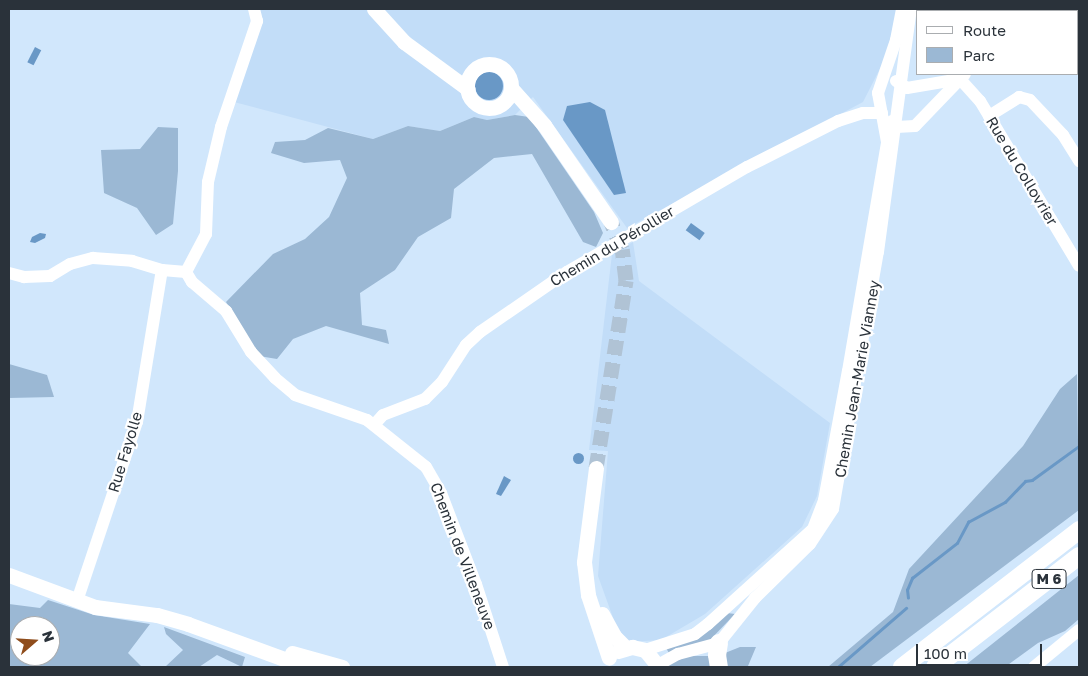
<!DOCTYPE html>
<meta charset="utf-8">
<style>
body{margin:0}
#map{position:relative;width:1088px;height:676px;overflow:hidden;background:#d1e7fc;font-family:"Golos Text",sans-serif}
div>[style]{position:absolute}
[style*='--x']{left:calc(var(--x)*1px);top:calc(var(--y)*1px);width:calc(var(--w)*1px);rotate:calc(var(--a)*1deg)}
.built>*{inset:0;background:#c2ddf8}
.green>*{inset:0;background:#9bb8d4}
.water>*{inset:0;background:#6998c6;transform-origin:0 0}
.round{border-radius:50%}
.stream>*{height:2.5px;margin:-1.25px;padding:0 1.25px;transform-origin:1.25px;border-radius:1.25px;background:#6998c6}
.major-tunnel>*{height:15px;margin-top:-7.5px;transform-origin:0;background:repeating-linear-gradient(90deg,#b0c3d5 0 15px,transparent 0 23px)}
.minor>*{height:12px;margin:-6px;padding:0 6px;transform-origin:6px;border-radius:6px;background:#fff}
.major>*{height:15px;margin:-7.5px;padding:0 7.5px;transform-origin:7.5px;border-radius:7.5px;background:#fff}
.major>.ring{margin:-7.5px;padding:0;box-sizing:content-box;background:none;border:15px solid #fff;border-radius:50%}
.highway>*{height:18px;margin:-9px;padding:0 9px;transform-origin:9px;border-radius:9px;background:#fff}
span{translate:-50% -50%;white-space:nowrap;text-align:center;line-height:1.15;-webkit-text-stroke:4.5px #fff;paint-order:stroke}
.shield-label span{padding:1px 4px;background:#fff;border:1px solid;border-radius:4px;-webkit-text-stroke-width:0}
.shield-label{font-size:14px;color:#2a323a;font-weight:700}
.street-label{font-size:15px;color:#2a323a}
.frame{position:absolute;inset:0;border:10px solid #2a323a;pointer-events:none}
.legend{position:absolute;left:916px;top:10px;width:162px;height:65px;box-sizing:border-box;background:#fff;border:1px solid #aaadb0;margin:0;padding:6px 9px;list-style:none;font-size:15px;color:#2a323a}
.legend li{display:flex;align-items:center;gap:10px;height:25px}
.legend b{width:25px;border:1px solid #aaadb0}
.north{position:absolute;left:10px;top:616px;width:50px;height:50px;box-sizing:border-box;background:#fff;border:1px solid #aaadb0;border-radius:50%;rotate:71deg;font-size:14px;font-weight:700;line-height:20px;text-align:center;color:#2a323a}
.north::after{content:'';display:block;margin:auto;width:18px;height:22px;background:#8f4d1c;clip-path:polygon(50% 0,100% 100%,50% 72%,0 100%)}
.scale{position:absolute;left:916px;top:644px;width:126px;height:22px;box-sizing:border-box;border:2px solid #2a323a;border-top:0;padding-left:6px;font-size:15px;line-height:18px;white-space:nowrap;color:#2a323a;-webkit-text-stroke:4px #fff;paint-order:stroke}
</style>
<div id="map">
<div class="built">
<i style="clip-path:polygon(255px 9px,898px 9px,891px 47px,863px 102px,627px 228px,533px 97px,515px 115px,487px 120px,474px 117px,440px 131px,408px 126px,373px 139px,234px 102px)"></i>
<i style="clip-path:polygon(633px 242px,639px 281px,830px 423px,817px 496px,802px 527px,705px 614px,661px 640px,628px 642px,616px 626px,598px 576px,608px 451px,589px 450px,612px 254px)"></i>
</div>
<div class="green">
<i style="clip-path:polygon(515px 115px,529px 117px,594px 212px,603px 233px,596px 247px,583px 242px,532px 154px,494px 158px,454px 189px,451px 218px,418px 237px,395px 270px,360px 293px,362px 325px,386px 330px,389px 344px,326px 326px,293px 339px,277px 359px,259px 356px,226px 302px,273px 254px,305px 239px,329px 217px,347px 178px,340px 160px,304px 163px,271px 153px,275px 142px,305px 140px,328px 128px,373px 139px,408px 126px,440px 131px,474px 117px,487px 120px)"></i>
<i style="clip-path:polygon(158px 127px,178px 128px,178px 171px,173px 224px,156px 235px,137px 208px,104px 193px,101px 150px,140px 149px)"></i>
<i style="clip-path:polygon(9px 364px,47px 375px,54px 397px,9px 398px)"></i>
<i style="clip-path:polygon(1077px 374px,1079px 510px,870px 667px,828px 667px,893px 612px,909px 569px,1023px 446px,1060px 389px)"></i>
<i style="clip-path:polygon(1079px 575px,1079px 619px,1065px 631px,1038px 643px,1005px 667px,963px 667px)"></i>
<i style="clip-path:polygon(evenodd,48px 600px,94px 615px,150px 624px,128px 653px,142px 667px,9px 667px,9px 604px,40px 608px,48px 600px,20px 626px,50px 626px,50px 656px,20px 656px,20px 626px)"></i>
<i style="clip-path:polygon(727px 613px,735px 614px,708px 642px,669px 653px,666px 648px)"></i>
<i style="clip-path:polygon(164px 627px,245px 657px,242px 667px,217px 655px,199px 667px,165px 667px,183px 650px,166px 634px)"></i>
<i style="clip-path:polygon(740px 647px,756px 647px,748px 666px,751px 667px,724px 667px,725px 653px)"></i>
<i style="clip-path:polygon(690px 656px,712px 656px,714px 667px,664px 667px,674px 659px)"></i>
</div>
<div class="water">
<i style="left:35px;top:47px;width:7px;height:17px;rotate:27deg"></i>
<i class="round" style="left:475px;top:72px;width:28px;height:28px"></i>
<i style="clip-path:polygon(590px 102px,605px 110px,626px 193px,614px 195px,563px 120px,567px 106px)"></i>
<i style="left:691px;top:223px;width:17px;height:9px;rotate:36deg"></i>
<i style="clip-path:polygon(40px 233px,46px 234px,45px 238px,35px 243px,30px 242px,32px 237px)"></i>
<i class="round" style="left:572.5px;top:452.5px;width:11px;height:11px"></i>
<i style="clip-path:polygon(504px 476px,511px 480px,501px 496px,496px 494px)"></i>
</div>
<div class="stream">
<i style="--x:908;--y:598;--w:8;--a:-97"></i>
<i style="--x:907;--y:590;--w:13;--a:-67"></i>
<i style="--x:912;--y:578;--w:57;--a:-37.9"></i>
<i style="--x:957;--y:543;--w:24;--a:-62"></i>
<i style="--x:968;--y:522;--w:42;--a:-28.4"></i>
<i style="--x:1005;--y:502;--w:29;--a:-46"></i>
<i style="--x:1025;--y:481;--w:7;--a:-8"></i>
<i style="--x:1032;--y:480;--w:58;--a:-35.9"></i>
<i style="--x:838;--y:667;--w:90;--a:-40.9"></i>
</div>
<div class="major-tunnel">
<i style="--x:596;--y:468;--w:190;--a:-80.9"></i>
<i style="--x:626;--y:280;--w:31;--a:-97"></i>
<i style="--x:622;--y:249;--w:29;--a:-112"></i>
</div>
<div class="minor">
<i style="--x:1016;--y:11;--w:3;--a:-45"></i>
<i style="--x:1077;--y:47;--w:4;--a:-56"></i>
<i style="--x:960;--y:79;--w:30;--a:48"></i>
<i style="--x:980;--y:101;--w:192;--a:59"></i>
<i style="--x:896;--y:81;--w:13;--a:32"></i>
<i style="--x:907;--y:88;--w:54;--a:-9.6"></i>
<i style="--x:989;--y:116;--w:36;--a:-32"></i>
<i style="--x:1019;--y:97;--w:11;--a:15"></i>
<i style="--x:1030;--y:100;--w:48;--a:46.7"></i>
<i style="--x:1063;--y:135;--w:31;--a:58"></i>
<i style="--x:892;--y:121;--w:7;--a:56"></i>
<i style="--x:896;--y:127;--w:19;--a:-3"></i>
<i style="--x:915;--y:126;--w:72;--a:-46.1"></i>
<i style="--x:186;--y:272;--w:43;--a:-62.2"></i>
<i style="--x:206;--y:234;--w:52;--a:-87.8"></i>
<i style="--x:208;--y:182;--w:57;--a:-76.7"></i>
<i style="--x:221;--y:127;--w:112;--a:-71.2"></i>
<i style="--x:257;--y:21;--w:12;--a:-104"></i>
<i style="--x:9;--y:273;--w:16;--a:15"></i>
<i style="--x:24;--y:277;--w:26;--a:-2"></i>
<i style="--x:50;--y:276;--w:23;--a:-31"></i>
<i style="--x:70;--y:264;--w:24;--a:-15"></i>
<i style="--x:93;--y:258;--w:39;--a:4"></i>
<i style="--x:132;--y:261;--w:31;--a:17"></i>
<i style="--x:162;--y:270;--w:24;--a:5"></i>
<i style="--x:186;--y:272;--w:12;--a:59"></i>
<i style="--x:192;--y:282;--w:45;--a:40.5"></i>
<i style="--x:226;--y:311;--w:48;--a:58.6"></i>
<i style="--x:251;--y:352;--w:35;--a:47"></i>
<i style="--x:275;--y:378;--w:26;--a:40"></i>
<i style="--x:295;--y:395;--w:76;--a:19.1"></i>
<i style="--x:367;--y:420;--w:75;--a:38.5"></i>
<i style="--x:426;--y:467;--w:30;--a:60"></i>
<i style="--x:441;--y:493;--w:97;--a:69"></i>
<i style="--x:476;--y:584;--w:87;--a:72"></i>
<i style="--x:374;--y:425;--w:13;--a:-48"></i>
<i style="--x:383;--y:415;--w:45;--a:-20.9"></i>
<i style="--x:425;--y:399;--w:24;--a:-45"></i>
<i style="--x:442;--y:382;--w:44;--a:-57"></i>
<i style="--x:466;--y:345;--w:19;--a:-43"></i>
<i style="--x:480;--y:332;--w:106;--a:-34.6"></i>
<i style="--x:567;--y:272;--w:208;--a:-30.3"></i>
<i style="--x:747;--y:167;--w:102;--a:-26.8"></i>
<i style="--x:838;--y:121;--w:26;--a:-18"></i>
<i style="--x:863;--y:113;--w:19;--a:0"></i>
<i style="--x:77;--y:601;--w:189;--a:-71.5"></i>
<i style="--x:137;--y:422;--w:154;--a:-80.7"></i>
<i style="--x:645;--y:650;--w:52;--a:-17.7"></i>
<i style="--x:695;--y:634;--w:16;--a:-38"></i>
<i style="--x:708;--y:624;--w:142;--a:-42.1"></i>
<i style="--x:813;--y:529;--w:31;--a:-69"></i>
<i style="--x:824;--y:500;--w:131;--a:-79.5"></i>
<i style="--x:848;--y:371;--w:232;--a:-80.3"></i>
<i style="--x:887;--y:142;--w:50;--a:-100.4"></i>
<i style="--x:878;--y:93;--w:56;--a:-71.2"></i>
<i style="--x:896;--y:40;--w:32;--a:-79"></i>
<i style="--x:658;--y:665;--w:23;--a:-29"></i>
<i style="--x:678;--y:654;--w:42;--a:-15"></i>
<i style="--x:719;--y:643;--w:58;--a:-51.3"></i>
<i style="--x:755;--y:598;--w:77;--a:-44.5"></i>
<i style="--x:810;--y:544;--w:42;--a:-56.7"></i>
<i style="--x:833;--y:509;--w:261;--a:-80.1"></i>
<i style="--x:878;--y:252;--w:245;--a:-82.3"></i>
<i style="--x:1034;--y:667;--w:58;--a:-39.4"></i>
</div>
<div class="major">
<i style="--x:374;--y:9;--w:45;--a:47.7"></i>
<i style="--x:404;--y:42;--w:79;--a:36.3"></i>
<i class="ring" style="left:467px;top:64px;width:29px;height:29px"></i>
<i style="--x:511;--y:88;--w:50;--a:48.3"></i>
<i style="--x:544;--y:125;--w:118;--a:55.4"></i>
<i style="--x:596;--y:468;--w:95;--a:97.3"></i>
<i style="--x:584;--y:562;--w:33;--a:83"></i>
<i style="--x:588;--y:595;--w:66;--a:71.6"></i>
<i style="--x:9;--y:575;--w:92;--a:20.4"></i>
<i style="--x:95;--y:607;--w:63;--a:7.4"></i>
<i style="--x:157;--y:615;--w:32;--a:16"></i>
<i style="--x:188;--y:624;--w:126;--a:20"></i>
<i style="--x:602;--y:614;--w:25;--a:61"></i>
<i style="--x:614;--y:636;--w:17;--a:45"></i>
<i style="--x:618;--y:651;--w:15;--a:-16"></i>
<i style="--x:632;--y:647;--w:13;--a:13"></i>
<i style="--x:645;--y:650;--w:22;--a:51"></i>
<i style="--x:292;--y:653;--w:52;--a:15.6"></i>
</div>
<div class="highway">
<i style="--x:719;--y:643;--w:12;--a:99"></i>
<i style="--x:717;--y:655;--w:12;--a:81"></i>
<i style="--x:902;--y:667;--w:224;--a:-37.7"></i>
<i style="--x:935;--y:667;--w:182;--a:-37.6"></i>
</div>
<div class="shield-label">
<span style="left:1049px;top:579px">M 6</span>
</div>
<div class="street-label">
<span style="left:1022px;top:171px;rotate:59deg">Rue du Collovrier</span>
<span style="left:612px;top:246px;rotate:-31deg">Chemin du Pérollier</span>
<span style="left:857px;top:379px;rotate:-80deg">Chemin Jean-Marie Vianney</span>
<span style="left:125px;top:452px;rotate:-73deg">Rue Fayolle</span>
<span style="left:463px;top:556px;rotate:69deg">Chemin de Villeneuve</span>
</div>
<div class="frame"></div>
<ul class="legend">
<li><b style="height:6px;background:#fff"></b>Route</li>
<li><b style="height:14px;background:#9bb8d4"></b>Parc</li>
</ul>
<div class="north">N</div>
<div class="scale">100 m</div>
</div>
